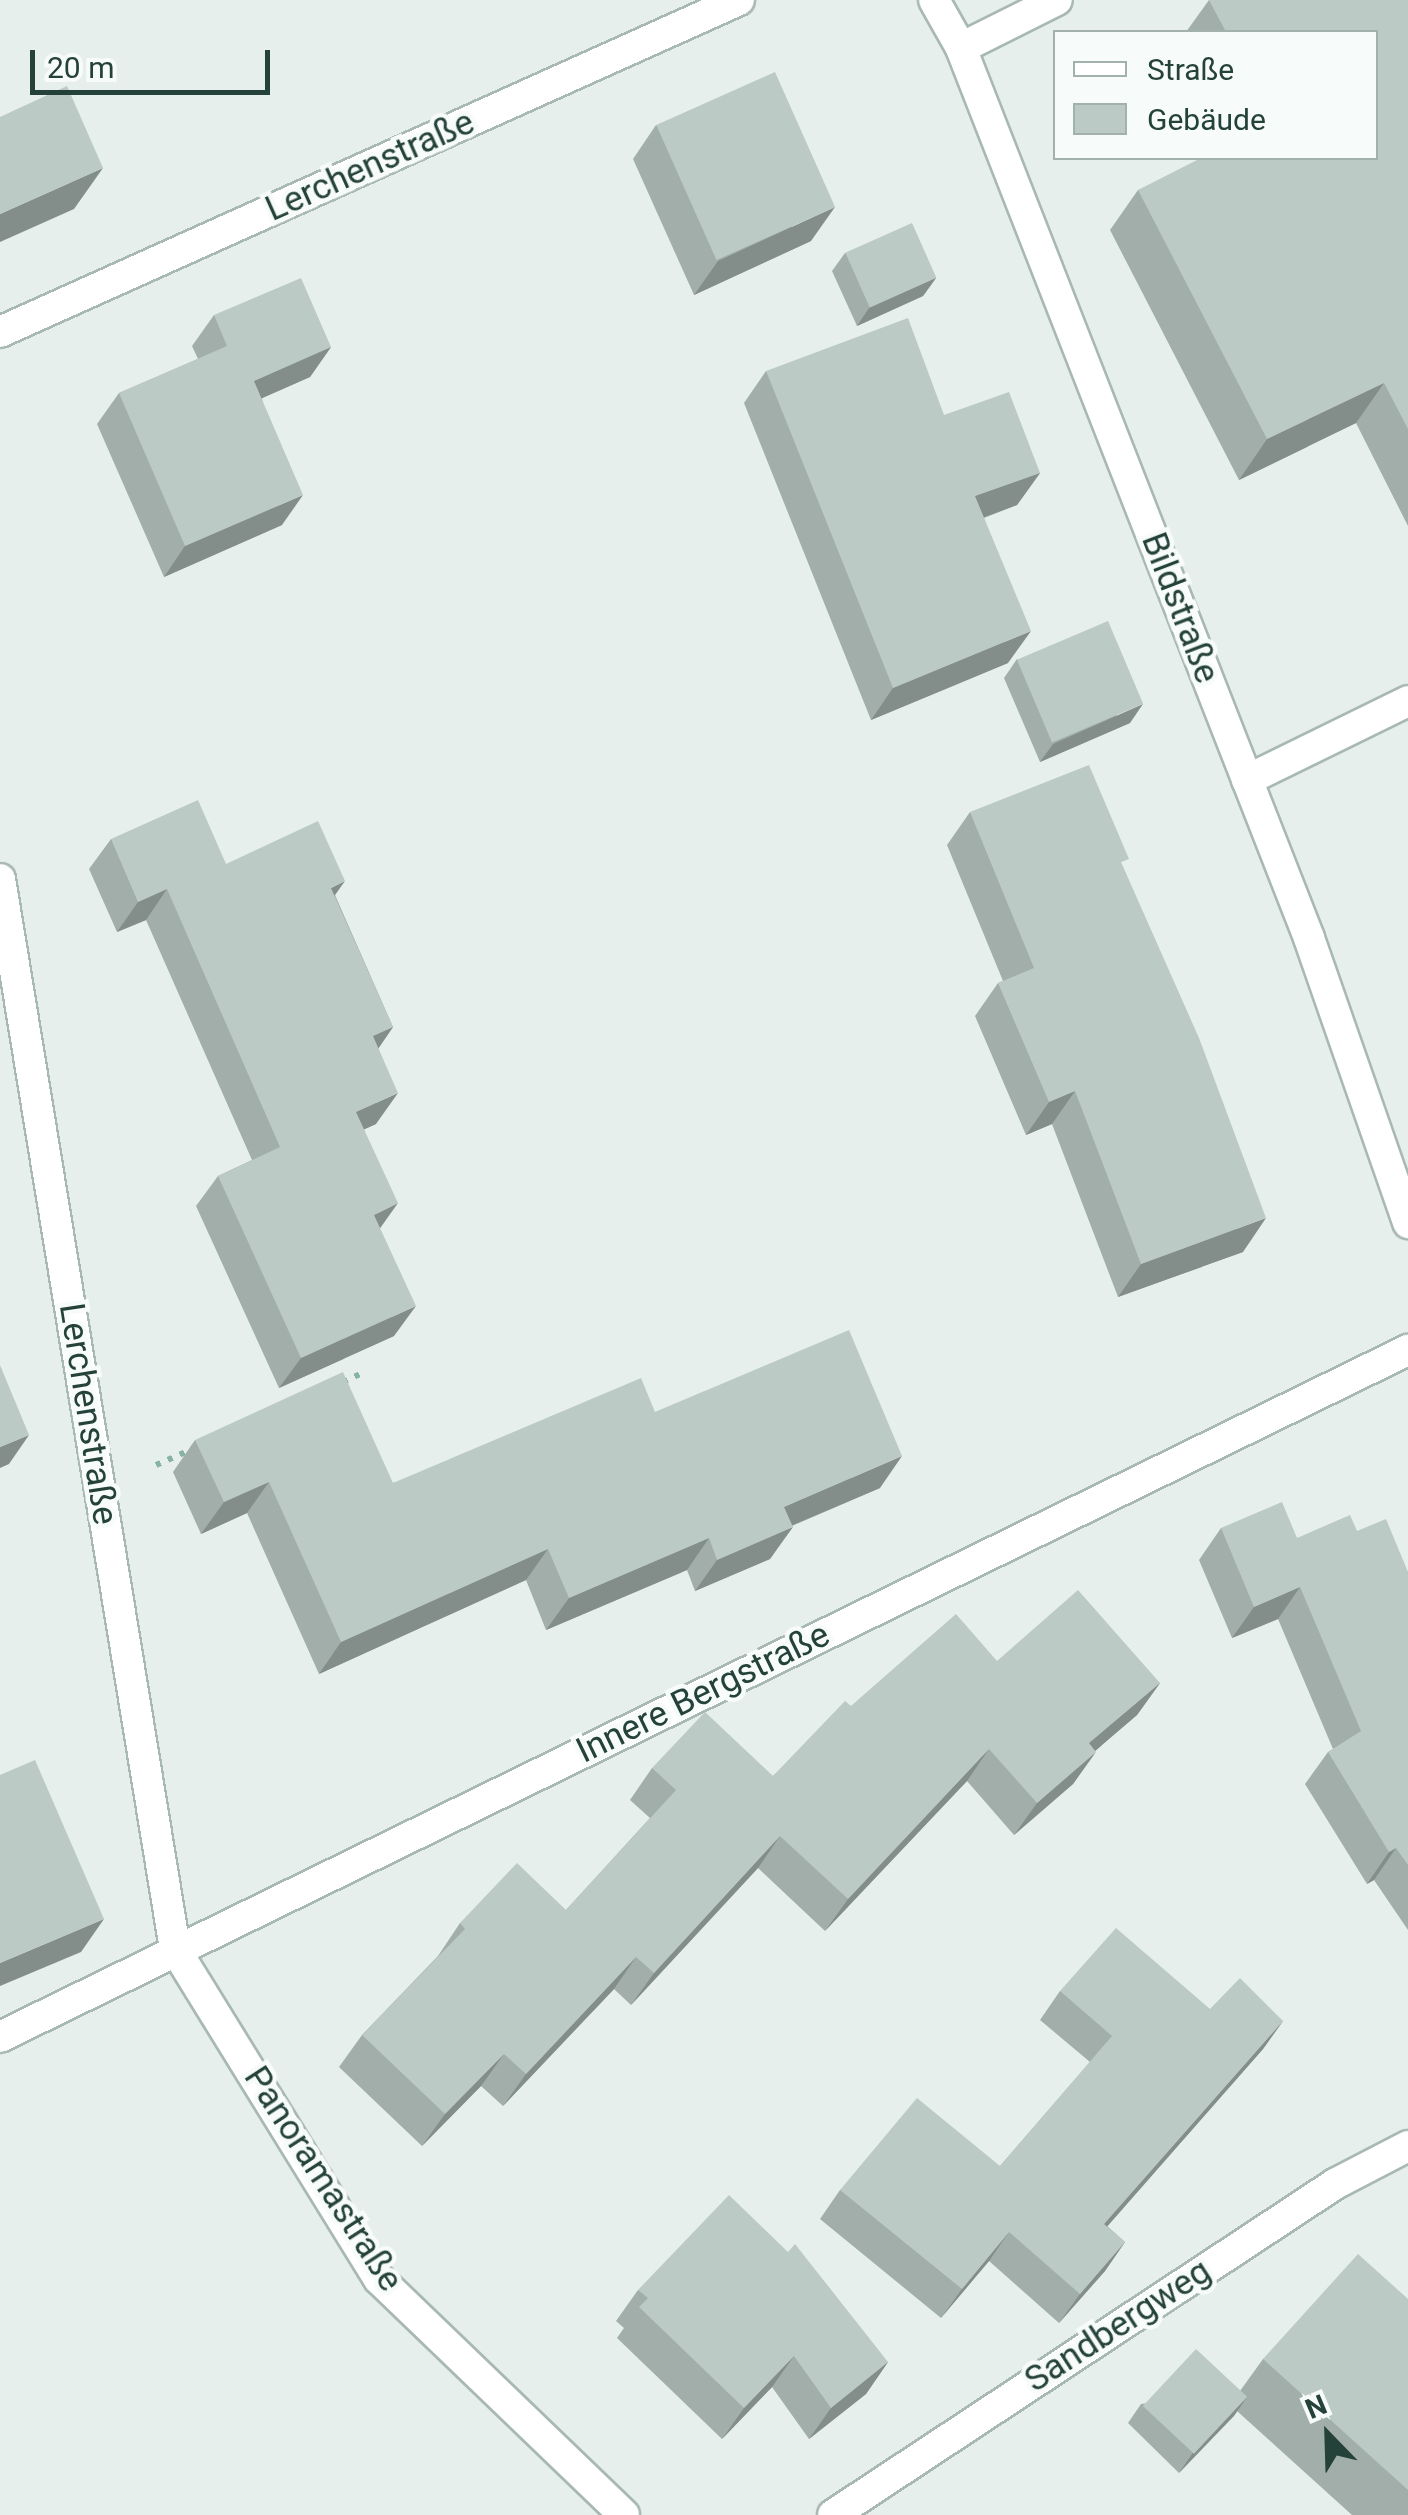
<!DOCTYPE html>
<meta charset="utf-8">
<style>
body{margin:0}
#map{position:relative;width:1408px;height:2515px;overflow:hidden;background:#e6efeb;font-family:Roboto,sans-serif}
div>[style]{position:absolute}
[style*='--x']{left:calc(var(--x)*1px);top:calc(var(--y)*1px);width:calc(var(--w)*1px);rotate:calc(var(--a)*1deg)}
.path>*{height:6px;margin-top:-3px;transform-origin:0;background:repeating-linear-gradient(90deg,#86b3a5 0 5px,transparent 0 13px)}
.roads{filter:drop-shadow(2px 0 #a8b8b2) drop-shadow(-2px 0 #a8b8b2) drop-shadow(0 2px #a8b8b2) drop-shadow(0 -2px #a8b8b2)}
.lane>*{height:30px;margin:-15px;padding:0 15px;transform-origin:15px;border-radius:15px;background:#fff}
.street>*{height:30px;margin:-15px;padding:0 15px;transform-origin:15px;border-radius:15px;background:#fff}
.wall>*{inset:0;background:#a1aea9}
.shaded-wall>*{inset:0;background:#838d89}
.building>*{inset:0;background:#bbcac4;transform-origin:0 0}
span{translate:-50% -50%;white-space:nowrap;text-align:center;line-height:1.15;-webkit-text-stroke:9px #f7fbf9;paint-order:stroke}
.street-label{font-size:35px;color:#24423a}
.legend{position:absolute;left:1053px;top:30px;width:325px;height:130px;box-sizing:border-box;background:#f7fbf9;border:2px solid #a3b1ad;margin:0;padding:12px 18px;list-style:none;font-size:30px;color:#24423a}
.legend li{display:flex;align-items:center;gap:20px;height:50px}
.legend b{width:50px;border:2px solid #a3b1ad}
.north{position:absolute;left:1278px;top:2385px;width:100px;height:100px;-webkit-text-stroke:8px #f7fbf9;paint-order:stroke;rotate:337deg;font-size:28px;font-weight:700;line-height:40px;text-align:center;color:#24423a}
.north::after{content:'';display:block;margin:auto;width:35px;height:45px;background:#24423a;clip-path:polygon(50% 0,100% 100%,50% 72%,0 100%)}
.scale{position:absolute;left:30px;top:50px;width:240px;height:45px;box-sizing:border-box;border:5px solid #24423a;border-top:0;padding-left:12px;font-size:30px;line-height:35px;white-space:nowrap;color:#24423a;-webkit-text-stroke:8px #f7fbf9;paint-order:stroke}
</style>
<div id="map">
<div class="path">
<i style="--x:343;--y:1382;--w:21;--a:-25"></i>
<i style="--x:156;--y:1465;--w:43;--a:-23.6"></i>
</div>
<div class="roads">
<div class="lane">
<i style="--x:1247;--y:780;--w:179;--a:-26.1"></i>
</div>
<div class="street">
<i style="--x:934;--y:0;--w:55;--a:60.6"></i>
<i style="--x:961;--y:48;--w:956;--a:68.64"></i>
<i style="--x:1309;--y:938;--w:302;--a:70.8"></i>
<i style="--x:961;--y:48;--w:107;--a:-26.6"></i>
<i style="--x:0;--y:332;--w:810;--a:-24.19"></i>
<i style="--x:0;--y:879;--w:1084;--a:80.71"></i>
<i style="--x:175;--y:1949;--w:388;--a:58.3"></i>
<i style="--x:379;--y:2279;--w:340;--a:43.9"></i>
<i style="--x:0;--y:2037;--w:1567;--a:-26.01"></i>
<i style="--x:833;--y:2515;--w:601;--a:-33.4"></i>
<i style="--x:1335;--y:2184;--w:82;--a:-27.5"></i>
</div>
</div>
<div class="wall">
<i style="clip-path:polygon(1209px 0,1408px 0,1408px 526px,1356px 423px,1239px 480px,1110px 230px,1138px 190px,1376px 158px,1376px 32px,1186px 32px)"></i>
<i style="clip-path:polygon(656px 125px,811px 241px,694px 295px,633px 159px)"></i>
<i style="clip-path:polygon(845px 253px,936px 278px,923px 296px,857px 326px,832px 271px)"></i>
<i style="clip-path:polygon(214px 315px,331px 347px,310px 377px,262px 398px,282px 525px,164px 577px,97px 424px,119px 393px,198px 359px,192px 346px)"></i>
<i style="clip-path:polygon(766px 371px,944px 415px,1040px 473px,1017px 505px,984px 518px,1008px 663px,871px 720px,744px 403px)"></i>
<i style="clip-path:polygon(1017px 659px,1130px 723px,1040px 762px,1004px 678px)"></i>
<i style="clip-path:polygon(970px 812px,1123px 867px,1243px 1252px,1118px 1297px,1052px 1124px,1026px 1135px,975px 1016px,998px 983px,1003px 981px,947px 845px)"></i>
<i style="clip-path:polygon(111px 839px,226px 864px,335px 895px,393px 1027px,378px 1048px,376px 1124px,364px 1129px,380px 1228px,394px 1336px,279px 1388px,196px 1206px,218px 1176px,252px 1160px,146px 920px,117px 932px,89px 869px)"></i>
<i style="clip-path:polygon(655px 1412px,880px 1488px,792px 1526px,770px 1559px,695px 1591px,687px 1570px,546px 1630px,526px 1580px,319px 1674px,247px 1513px,201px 1534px,173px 1472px,195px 1440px,393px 1483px)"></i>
<i style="clip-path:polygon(1221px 1528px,1297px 1538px,1357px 1531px,1408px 1572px,1408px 1930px,1374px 1880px,1367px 1884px,1305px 1784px,1328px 1752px,1333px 1749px,1278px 1619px,1232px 1638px,1199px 1560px)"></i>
<i style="clip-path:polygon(997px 1661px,1160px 1683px,1137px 1715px,1095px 1751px,1073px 1784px,1014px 1835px,967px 1781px,825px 1931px,758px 1868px,631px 2005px,614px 1989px,503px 2106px,481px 2086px,422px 2146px,339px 2067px,362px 2035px,438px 1956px,460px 1923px,566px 1910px,650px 1818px,630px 1800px,652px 1768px,773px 1776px,851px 1706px)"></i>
<i style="clip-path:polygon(1060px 1991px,1210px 2009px,1283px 2021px,1263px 2049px,1107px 2226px,1125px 2242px,1105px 2271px,1059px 2323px,989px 2261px,941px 2318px,820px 2219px,840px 2190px,1000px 2166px,1090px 2062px,1040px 2020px)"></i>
<i style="clip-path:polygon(638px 2290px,888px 2362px,866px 2394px,809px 2439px,772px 2387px,722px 2439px,617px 2338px,624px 2328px,616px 2321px)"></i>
<i style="clip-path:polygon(1408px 2299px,1408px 2515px,1352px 2515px,1237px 2411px,1179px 2473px,1128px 2423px,1141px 2404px,1240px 2391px,1263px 2359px)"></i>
</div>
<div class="shaded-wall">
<i style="clip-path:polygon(103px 168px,74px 209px,0 242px,0 214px)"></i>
<i style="clip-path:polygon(835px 207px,811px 241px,694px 295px,718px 261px)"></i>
<i style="clip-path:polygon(936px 278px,923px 296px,857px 326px,869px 308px)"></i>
<i style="clip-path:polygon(331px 347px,310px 377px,233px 411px,254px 381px)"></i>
<i style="clip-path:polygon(1384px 383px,1356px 423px,1239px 480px,1267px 439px)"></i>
<i style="clip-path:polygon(1040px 473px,1017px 505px,952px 529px,975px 496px)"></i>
<i style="clip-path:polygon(303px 495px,282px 525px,164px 577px,185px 546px)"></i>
<i style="clip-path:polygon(1031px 631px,1008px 663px,871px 720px,893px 688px)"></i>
<i style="clip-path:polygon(1143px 704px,1130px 723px,1040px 762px,1053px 744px)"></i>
<i style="clip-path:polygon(345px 881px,323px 912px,331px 888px)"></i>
<i style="clip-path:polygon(167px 889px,146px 920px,117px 932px,138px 902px)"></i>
<i style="clip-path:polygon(393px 1027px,372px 1058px,373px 1036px)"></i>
<i style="clip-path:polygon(1075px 1091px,1052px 1124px,1026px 1135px,1049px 1102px)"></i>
<i style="clip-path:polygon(398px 1093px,376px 1124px,335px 1143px,356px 1112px)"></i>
<i style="clip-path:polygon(398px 1203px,376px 1234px,374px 1215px)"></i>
<i style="clip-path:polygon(1266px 1218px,1243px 1252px,1118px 1297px,1141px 1264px)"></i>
<i style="clip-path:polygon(416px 1306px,394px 1336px,279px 1388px,301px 1358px)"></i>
<i style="clip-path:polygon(29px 1435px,9px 1464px,0 1468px,0 1447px)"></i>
<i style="clip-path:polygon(902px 1456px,880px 1488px,762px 1538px,784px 1507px)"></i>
<i style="clip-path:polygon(269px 1482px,247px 1513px,201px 1534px,224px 1502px)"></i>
<i style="clip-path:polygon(793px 1527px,770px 1559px,695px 1591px,717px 1560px)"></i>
<i style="clip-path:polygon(709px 1538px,687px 1570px,546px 1630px,569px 1598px)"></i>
<i style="clip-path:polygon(548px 1549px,526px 1580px,319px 1674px,341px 1642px)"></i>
<i style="clip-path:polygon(1300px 1587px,1278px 1619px,1232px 1638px,1254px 1607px)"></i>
<i style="clip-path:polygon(1160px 1683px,1137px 1715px,1067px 1775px,1089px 1743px)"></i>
<i style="clip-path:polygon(989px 1749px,967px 1781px,825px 1931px,848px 1899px)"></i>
<i style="clip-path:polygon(1096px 1752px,1073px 1784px,1014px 1835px,1037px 1803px)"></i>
<i style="clip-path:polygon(780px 1836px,758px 1868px,631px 2005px,654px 1973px)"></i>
<i style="clip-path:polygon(1396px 1848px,1374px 1880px,1367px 1884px,1389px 1852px)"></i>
<i style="clip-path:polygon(104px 1919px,81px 1952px,0 1986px,0 1963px)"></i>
<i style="clip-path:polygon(636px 1957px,614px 1989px,503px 2106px,526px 2074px)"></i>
<i style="clip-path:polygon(1283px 2021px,1263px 2049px,1084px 2253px,1104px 2224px)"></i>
<i style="clip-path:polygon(504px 2054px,481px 2086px,422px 2146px,445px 2114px)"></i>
<i style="clip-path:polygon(1009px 2232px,989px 2261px,941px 2318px,962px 2289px)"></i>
<i style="clip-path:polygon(1125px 2242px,1105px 2271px,1059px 2323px,1080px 2294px)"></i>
<i style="clip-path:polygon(794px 2356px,772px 2387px,722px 2439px,744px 2408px)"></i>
<i style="clip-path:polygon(888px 2362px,866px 2394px,809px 2439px,831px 2408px)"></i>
<i style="clip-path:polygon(1247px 2397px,1234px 2416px,1179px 2473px,1192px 2454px)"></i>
</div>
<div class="building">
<i style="clip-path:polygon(1209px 0,1408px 0,1408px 429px,1384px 383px,1267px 439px,1138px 190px,1201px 158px,1376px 158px,1376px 32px,1226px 32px)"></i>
<i style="left:775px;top:72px;width:148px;height:130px;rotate:66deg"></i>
<i style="clip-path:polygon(67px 86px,103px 168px,0 214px,0 117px)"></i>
<i style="left:912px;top:223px;width:60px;height:73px;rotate:66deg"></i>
<i style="clip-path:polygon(301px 278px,331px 347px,254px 381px,303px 495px,185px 546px,119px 393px,227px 346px,214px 315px)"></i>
<i style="clip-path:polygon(908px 318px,944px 415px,1009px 392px,1040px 473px,975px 496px,1031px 631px,893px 688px,766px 371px)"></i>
<i style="left:1108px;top:621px;width:90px;height:99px;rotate:67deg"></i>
<i style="clip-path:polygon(1089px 765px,1129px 859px,1121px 862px,1199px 1038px,1266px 1218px,1141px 1264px,1075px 1091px,1049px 1102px,998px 983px,1034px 968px,970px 812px)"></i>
<i style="clip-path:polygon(198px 800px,226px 864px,318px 821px,345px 881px,331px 888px,393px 1027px,373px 1036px,398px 1093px,356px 1112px,398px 1203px,374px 1215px,416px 1306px,301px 1358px,218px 1176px,280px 1147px,167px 889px,138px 902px,111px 839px)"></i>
<i style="clip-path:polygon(849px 1330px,902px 1456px,784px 1507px,793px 1527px,717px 1560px,709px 1538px,569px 1598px,548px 1549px,341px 1642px,269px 1482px,224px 1502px,195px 1440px,343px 1372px,393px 1483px,641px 1378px,655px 1412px)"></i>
<i style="clip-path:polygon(0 1365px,29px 1435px,0 1447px)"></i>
<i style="clip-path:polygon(1282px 1502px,1297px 1538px,1350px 1515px,1357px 1531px,1386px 1519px,1408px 1572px,1408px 1865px,1396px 1848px,1389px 1852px,1328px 1752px,1361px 1731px,1300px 1587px,1254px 1607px,1221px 1528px)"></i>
<i style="clip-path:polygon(1078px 1590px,1160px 1683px,1089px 1743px,1096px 1752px,1037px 1803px,989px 1749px,848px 1899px,780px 1836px,654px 1973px,636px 1957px,526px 2074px,504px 2054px,445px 2114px,362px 2035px,465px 1929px,460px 1923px,517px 1863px,566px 1910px,676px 1790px,652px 1768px,705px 1712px,773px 1776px,845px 1701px,851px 1706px,956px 1614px,997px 1661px)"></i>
<i style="clip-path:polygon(35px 1760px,104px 1919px,0 1963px,0 1775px)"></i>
<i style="clip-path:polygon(1116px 1928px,1210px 2009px,1240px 1978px,1283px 2021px,1104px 2224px,1125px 2242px,1080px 2294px,1009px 2232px,962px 2289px,840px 2190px,917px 2098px,1000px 2166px,1112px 2036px,1060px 1991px)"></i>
<i style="clip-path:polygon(729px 2195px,788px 2252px,795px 2244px,888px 2362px,831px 2408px,794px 2356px,744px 2408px,639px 2307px,648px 2298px,638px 2290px)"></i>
<i style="clip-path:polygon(1358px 2254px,1408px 2299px,1408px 2490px,1263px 2359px)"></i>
<i style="left:1196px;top:2349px;width:70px;height:78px;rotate:43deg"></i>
</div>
<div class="street-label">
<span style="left:370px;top:166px;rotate:-24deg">Lerchenstraße</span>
<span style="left:1180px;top:608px;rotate:69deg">Bildstraße</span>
<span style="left:88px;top:1414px;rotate:81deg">Lerchenstraße</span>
<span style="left:703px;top:1693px;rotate:-26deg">Innere Bergstraße</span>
<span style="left:323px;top:2179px;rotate:57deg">Panoramastraße</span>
<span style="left:1118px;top:2326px;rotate:-33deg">Sandbergweg</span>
</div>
<ul class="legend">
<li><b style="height:12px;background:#fff"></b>Straße</li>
<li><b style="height:28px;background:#bbcac4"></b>Gebäude</li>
</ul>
<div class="north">N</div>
<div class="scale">20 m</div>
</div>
